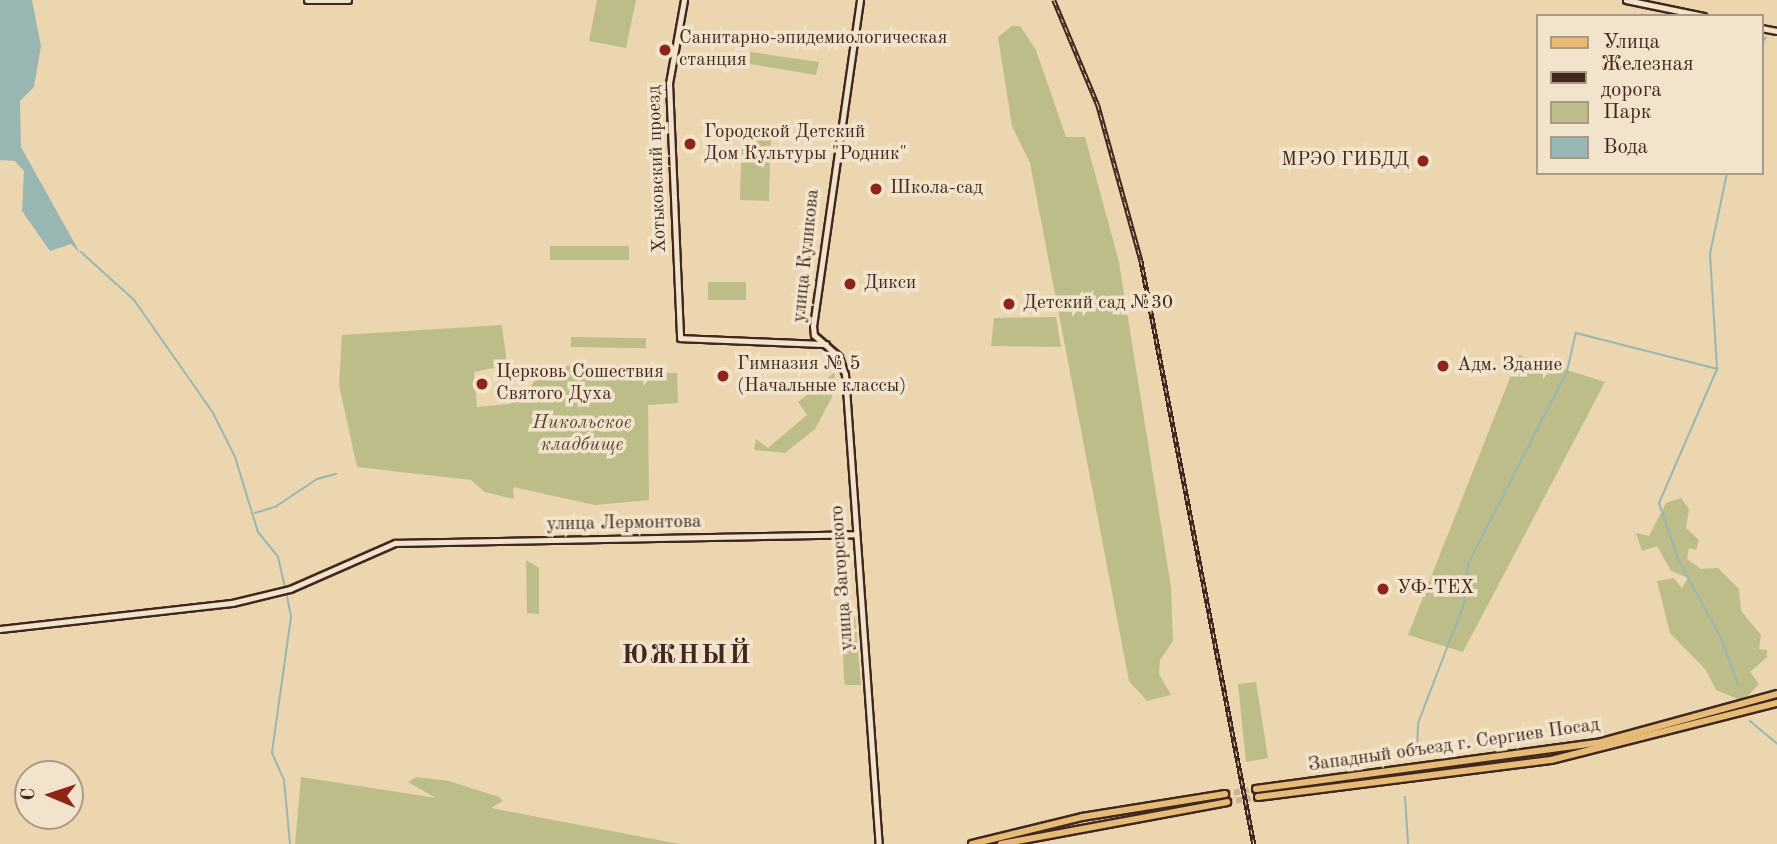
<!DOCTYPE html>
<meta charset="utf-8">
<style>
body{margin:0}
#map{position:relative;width:1777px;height:844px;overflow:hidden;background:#ebd6b0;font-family:"Old Standard TT",serif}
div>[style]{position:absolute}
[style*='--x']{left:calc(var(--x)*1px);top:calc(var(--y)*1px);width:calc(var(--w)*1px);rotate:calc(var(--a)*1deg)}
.green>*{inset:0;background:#bcbd88;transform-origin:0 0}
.water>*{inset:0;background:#99b7b2}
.stream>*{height:2px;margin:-1px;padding:0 1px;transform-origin:1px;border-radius:1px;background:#99b7b2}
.primary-tunnel>*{height:6px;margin-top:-3px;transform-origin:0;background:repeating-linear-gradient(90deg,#c9b393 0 6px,transparent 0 9px)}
.roads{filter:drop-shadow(2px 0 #41271d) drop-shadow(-2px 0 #41271d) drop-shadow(0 2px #41271d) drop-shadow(0 -2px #41271d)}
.secondary>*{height:5px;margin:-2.5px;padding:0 2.5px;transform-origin:2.5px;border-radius:2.5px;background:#f2e4cc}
.primary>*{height:6px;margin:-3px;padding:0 3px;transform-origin:3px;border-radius:3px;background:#e6bb78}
.rail>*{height:4.5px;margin-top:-2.25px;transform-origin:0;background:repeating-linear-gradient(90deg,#f2e4cc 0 5px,#41271d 0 10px);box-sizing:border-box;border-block:2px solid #41271d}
.dots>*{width:19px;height:19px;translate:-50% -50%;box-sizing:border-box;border:4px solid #f2e4cc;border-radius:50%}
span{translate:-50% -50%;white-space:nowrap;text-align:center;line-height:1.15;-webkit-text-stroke:7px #f2e4cc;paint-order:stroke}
.poi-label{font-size:19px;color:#41271d}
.left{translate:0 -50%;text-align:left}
.right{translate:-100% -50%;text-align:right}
.street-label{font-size:19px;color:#41271d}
.park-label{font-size:19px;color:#5a4532;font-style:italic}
.district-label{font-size:26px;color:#41271d;font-weight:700;letter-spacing:2px}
.legend{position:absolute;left:1536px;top:14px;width:228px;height:161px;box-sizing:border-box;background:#f2e4cc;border:2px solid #ab9886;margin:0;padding:9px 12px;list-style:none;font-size:21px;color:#41271d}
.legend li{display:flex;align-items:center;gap:14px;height:35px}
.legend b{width:35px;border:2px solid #ab9886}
.north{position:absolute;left:14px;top:760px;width:70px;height:70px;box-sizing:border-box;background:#f2e4cc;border:2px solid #ab9886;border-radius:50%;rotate:272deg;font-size:19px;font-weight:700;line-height:28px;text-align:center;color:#41271d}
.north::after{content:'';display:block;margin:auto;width:24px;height:32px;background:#8f2418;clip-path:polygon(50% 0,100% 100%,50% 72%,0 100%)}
</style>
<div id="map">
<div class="green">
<i style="clip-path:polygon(597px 0,636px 0,626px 48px,589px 41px)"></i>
<i style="clip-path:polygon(1012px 26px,1020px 26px,1036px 50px,1066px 137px,1085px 137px,1119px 262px,1171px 587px,1173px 641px,1160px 660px,1159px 674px,1171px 695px,1147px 701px,1129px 681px,1030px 163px,1012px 126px,998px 37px)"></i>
<i style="clip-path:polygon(750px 52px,819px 62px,816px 75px,750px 64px)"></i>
<i style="left:742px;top:138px;width:29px;height:62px;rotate:2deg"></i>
<i style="left:629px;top:246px;width:14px;height:79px;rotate:90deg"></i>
<i style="left:708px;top:282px;width:38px;height:18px"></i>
<i style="clip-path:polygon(1056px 317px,1061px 347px,991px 346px,994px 318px)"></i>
<i style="clip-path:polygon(502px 325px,507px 365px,474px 372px,477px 407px,509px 404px,527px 393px,536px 378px,552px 376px,558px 366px,646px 365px,653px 373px,677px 373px,678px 403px,648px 405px,649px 500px,595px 505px,513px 487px,514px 499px,485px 492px,471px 480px,357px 467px,339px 385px,342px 335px)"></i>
<i style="left:571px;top:337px;width:75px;height:10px;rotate:1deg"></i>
<i style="clip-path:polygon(1519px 355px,1605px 382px,1463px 652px,1408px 635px)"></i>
<i style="clip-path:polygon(835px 372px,832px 397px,815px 429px,785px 453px,754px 450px,756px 439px,768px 448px,807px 415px,798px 402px)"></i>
<i style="clip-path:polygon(1681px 498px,1689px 509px,1686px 528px,1699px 540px,1696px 550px,1689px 548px,1687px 559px,1701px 569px,1718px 568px,1739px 589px,1741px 611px,1761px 635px,1759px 649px,1767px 650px,1767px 657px,1750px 672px,1759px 684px,1743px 701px,1716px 690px,1706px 670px,1670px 633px,1657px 581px,1674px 578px,1682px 588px,1688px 578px,1671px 571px,1657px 546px,1642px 551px,1636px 533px,1649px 536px,1666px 503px)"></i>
<i style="clip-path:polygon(526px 560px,539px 568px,539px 614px,527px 613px)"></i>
<i style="clip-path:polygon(842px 617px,855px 617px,861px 685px,845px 685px,844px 680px)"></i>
<i style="clip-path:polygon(1256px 682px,1268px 758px,1246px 762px,1238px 684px)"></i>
<i style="clip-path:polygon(301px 777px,436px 798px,408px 782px,416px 777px,449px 781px,499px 797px,503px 801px,491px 808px,679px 844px,295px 844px)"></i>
</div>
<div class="water">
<i style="clip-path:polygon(0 0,32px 0,41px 46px,34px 87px,20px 101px,21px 147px,80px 253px,71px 244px,50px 251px,22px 211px,24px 171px,15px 161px,0 160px)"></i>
</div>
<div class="stream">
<i style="--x:1761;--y:46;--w:10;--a:-61"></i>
<i style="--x:1727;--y:173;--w:83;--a:101.9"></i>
<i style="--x:1710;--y:254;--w:115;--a:86.5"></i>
<i style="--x:1717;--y:369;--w:146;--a:113.4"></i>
<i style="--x:1659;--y:503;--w:59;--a:71.3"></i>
<i style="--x:1678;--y:559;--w:92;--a:61.5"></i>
<i style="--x:1722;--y:640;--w:48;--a:70.4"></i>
<i style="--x:81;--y:252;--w:72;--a:42.2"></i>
<i style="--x:134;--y:300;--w:138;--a:55"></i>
<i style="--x:213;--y:413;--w:49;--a:63.4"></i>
<i style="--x:235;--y:457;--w:78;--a:73"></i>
<i style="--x:258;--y:532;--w:32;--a:51"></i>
<i style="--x:278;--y:557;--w:31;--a:77"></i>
<i style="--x:255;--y:513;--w:21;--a:-17"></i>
<i style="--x:275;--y:507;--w:50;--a:-33.7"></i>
<i style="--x:317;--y:479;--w:20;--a:-15"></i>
<i style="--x:287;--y:596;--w:21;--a:79"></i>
<i style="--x:291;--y:617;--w:137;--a:98"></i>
<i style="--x:272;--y:753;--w:30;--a:66"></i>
<i style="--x:284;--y:780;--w:64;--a:84.6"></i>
<i style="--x:1750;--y:721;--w:35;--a:40"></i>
<i style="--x:1417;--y:752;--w:29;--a:-88"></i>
<i style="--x:1418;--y:723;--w:128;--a:-68.9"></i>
<i style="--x:1464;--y:604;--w:40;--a:-84.3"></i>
<i style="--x:1468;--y:564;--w:217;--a:-62.8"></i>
<i style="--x:1567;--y:371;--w:39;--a:-77"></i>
<i style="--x:1576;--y:333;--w:146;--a:14.3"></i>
<i style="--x:1405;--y:797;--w:47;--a:86.3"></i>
</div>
<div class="primary-tunnel">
<i style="--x:1225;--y:794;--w:31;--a:-9"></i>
<i style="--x:1227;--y:802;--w:31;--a:-9"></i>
</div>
<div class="roads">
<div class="secondary">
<i style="--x:307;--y:0;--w:41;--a:0"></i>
<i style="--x:684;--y:0;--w:84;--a:100.2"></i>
<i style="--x:669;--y:83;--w:255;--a:87.5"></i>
<i style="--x:680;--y:338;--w:146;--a:2.4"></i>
<i style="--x:860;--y:0;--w:329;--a:98.2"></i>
<i style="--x:813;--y:326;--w:9;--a:84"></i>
<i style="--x:814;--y:335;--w:33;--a:41"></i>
<i style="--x:839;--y:357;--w:18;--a:71"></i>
<i style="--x:845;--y:374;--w:471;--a:85.9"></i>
<i style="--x:1626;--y:0;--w:79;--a:11.7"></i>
<i style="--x:1761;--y:28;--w:16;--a:11"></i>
<i style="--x:0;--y:629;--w:233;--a:-6.4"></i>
<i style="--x:232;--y:603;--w:60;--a:-13.6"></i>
<i style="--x:290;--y:589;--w:115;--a:-23.7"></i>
<i style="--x:395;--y:543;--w:459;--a:-1.1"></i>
</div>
<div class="primary">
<i style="--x:1256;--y:789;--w:345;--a:-7.7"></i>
<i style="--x:1598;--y:743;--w:186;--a:-15.3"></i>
<i style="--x:1258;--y:797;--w:295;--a:-7.2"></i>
<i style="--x:1551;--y:760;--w:233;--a:-14.2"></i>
<i style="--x:972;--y:844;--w:113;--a:-13.8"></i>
<i style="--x:1082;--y:817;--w:145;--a:-9.1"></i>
<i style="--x:1001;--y:844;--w:230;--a:-10.5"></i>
</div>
</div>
<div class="rail">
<i style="--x:1054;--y:0;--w:114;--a:67.3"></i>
<i style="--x:1098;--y:105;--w:161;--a:74.5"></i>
<i style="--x:1141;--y:260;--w:595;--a:79.05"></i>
</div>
<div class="dots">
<i style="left:665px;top:50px;background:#8f2418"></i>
<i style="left:690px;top:144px;background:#8f2418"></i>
<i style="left:1423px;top:161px;background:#8f2418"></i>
<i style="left:876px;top:189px;background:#8f2418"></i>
<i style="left:850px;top:284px;background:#8f2418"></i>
<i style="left:1009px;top:304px;background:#8f2418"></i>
<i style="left:1443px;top:366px;background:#8f2418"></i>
<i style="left:723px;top:376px;background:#8f2418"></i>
<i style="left:482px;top:384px;background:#8f2418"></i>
<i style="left:1383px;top:589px;background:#8f2418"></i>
</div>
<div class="poi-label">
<span class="left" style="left:679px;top:50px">Санитарно-эпидемиологическая<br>станция</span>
<span class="left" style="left:704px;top:144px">Городской Детский<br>Дом Культуры "Родник"</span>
<span class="right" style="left:1409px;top:161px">МРЭО ГИБДД</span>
<span class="left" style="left:890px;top:189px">Школа-сад</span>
<span class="left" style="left:864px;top:284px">Дикси</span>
<span class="left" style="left:1023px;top:304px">Детский сад №30</span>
<span class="left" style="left:737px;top:376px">Гимназия № 5<br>(Начальные классы)</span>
<span class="left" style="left:1457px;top:366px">Адм. Здание</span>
<span class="left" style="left:496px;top:384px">Церковь Сошествия<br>Святого Духа</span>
<span class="left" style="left:1397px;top:589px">УФ-ТЕХ</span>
</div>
<div class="street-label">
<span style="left:658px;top:169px;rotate:-92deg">Хотьковский проезд</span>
<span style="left:807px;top:256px;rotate:-84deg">улица Куликова</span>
<span style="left:624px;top:524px;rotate:-1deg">улица Лермонтова</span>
<span style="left:843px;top:578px;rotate:-94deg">улица Загорского</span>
<span style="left:1454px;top:746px;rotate:-8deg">Западный объезд г. Сергиев Посад</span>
</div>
<div class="park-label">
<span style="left:582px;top:435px">Никольское<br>кладбище</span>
</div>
<div class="district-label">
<span style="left:687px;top:657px">ЮЖНЫЙ</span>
</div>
<ul class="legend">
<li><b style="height:9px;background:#e6bb78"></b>Улица</li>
<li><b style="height:9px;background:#41271d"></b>Железная дорога</li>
<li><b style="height:19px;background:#bcbd88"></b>Парк</li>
<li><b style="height:19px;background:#99b7b2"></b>Вода</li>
</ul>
<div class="north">С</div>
</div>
